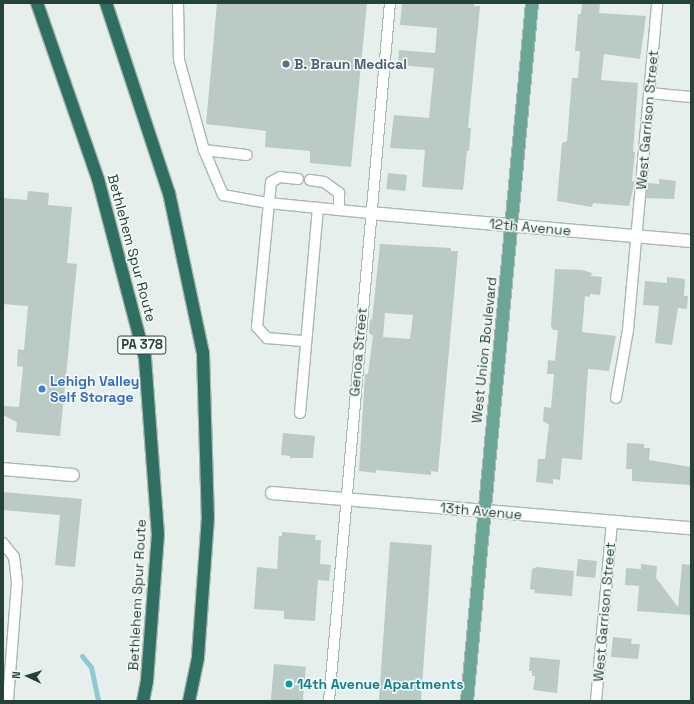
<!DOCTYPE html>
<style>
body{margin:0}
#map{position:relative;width:694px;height:704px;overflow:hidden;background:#e6efeb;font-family:"Space Grotesk",sans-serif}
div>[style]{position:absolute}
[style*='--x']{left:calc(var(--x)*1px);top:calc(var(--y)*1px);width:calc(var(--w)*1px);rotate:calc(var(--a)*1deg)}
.stream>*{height:5px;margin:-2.5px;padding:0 2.5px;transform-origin:2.5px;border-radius:2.5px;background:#8ec9d4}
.building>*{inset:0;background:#bbcac4;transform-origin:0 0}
.roads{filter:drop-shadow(1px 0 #a8b8b2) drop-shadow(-1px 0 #a8b8b2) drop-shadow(0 1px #a8b8b2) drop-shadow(0 -1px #a8b8b2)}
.lane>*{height:10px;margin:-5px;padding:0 5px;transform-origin:5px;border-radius:5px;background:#fff}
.street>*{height:12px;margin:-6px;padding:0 6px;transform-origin:6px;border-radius:6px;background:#fff}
.primary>*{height:12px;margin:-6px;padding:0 6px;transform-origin:6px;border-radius:6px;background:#6aa596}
.highway>*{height:12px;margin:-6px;padding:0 6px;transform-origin:6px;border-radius:6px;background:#2f6f62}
.dots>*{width:11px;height:11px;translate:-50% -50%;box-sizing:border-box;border:2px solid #f7fbf9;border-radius:50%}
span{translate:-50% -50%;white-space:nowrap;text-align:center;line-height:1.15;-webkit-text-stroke:3px #f7fbf9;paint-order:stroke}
.shield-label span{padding:1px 3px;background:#f7fbf9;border:1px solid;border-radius:3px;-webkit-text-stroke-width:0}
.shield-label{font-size:13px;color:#24423a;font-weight:700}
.service-label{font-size:14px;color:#4e5e75;font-weight:700}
.left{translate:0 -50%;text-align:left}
.street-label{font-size:14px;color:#24423a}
.shop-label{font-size:14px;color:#366cbe;font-weight:700}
.culture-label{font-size:14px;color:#0d838f;font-weight:700}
.frame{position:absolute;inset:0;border:4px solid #24423a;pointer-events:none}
.north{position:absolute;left:8px;top:656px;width:40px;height:40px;-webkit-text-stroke:3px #f7fbf9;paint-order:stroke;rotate:274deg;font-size:11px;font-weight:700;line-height:16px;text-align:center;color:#24423a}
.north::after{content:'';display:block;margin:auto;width:14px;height:18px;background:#24423a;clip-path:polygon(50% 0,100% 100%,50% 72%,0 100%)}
</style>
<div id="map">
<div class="stream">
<i style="--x:82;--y:656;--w:14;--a:51"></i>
<i style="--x:91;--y:667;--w:35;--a:78"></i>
</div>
<div class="building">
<i style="clip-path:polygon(217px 3px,367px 3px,351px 167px,310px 163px,310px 151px,265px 147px,266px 131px,206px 124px)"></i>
<i style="clip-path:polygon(402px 3px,474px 3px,474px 6px,480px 6px,468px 128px,471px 128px,469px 151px,467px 151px,463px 190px,422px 187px,425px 150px,390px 148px,394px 115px,429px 118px,434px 68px,398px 65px,399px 50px,435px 53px,437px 28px,400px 25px)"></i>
<i style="clip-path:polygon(582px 3px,600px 3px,599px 13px,646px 16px,640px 59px,604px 54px,601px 80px,638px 83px,633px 152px,635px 152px,632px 181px,635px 181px,629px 206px,593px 203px,592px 207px,557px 201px,562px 143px,567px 141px,572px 78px,578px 78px,580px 51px,575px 51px,578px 14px,581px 14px)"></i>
<i style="left:388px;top:173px;width:19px;height:16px;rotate:6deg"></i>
<i style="clip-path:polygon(659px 179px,676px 181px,674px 199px,646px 198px,648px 183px,659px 184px)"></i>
<i style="clip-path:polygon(28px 191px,49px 193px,48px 205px,72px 207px,67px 263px,77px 264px,60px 436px,16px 432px,17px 422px,3px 415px,3px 406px,19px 407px,23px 367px,17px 366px,18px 349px,24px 350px,28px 306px,3px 304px,3px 198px,27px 200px)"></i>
<i style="clip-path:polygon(evenodd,380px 244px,451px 248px,451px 251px,458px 251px,438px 472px,431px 471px,431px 475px,376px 470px,376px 473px,359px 471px,365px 374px,368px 374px,373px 336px,369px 333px,370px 319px,372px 320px,380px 244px,385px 313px,413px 315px,410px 339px,383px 337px,385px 313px)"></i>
<i style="clip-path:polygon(555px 269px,582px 270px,592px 273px,591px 276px,602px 277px,600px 295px,590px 294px,590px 297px,585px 296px,582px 332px,616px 336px,609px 371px,588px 369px,582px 460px,562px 458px,560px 480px,553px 479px,553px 484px,536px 482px,538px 459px,545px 459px,549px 425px,543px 421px,544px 407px,551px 408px,554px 374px,547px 374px,548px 360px,555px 361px,558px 330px,553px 330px,551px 326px)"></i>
<i style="clip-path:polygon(667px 277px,685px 279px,684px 296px,688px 296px,687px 309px,678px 308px,672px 345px,655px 343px,659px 306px,643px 305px,645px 281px,667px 283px)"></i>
<i style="clip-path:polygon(283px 433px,315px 436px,313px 458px,290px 458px,290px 456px,281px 455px)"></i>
<i style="clip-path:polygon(627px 443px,644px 444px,644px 448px,650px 448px,649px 460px,691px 467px,691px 485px,632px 481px,632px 469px,626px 469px)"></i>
<i style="clip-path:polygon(3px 492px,82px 499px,75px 567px,55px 565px,60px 515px,3px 510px)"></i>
<i style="clip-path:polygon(282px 532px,316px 535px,315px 540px,321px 540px,320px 564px,331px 565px,329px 581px,318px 580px,315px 621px,284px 619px,284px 611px,254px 609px,257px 567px,277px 569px,279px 536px,282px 536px)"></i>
<i style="left:390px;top:542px;width:42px;height:160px;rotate:4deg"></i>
<i style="left:578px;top:559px;width:19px;height:17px;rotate:6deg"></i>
<i style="clip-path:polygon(641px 564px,657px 566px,656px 578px,678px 607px,682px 564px,691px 565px,691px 615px,637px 611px,639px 586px,625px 585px,626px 568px,641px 569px)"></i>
<i style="clip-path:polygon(537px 567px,574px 571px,572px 596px,534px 593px,535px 590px,530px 589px,532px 569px)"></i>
<i style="clip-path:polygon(613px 637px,632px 639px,631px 644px,640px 644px,638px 659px,611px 657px)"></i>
<i style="clip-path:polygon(530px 657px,560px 660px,557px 693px,533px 690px,535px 676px,532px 676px,532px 671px,529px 671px)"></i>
<i style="left:274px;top:664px;width:32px;height:37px;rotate:5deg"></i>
</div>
<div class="roads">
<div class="lane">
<i style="--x:178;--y:3;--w:57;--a:89"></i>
<i style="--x:179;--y:60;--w:93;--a:74.5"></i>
<i style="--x:204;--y:150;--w:49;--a:67.1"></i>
<i style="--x:223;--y:195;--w:46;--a:10.1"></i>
<i style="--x:268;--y:203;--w:102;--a:5.6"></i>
<i style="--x:649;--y:93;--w:42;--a:5.4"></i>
<i style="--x:204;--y:150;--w:43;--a:6.6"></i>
<i style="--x:298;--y:179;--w:18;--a:-174"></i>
<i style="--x:280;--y:177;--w:10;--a:151"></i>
<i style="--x:271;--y:182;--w:146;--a:95.5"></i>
<i style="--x:257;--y:327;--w:15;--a:48"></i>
<i style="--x:267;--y:338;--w:38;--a:5"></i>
<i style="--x:310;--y:180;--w:14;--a:8"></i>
<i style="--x:324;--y:182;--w:19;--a:36"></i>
<i style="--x:339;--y:193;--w:17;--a:90"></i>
<i style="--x:616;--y:398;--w:69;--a:-80"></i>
<i style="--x:628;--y:330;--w:328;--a:-84.9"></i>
<i style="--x:300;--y:413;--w:206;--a:-85"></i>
<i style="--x:3;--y:543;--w:18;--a:52"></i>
<i style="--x:14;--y:557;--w:26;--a:83"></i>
<i style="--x:17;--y:583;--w:118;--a:94.4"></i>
<i style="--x:329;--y:701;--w:701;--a:-85.01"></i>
<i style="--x:596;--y:701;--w:180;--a:-84.9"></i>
</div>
<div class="street">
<i style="--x:370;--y:213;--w:322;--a:5"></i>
<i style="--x:3;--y:469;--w:70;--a:4.9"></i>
<i style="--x:272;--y:493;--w:420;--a:4.8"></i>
</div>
<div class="primary">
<i style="--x:467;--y:701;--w:701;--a:-84.68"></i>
</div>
<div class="highway">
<i style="--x:37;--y:3;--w:186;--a:70.9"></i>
<i style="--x:98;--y:179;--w:185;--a:75.3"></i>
<i style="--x:145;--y:358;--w:176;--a:85.8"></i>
<i style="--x:158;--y:534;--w:147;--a:94.3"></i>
<i style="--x:147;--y:681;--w:20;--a:101"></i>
<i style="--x:106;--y:3;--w:200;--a:71.7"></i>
<i style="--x:169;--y:193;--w:164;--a:78"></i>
<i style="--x:203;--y:353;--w:164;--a:88.3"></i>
<i style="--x:208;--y:517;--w:141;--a:94.1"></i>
<i style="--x:198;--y:658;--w:44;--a:101.8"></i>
</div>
</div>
<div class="dots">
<i style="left:286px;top:64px;background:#5c6f8a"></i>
<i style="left:42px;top:389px;background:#3f7fe0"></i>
<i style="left:289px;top:684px;background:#0f9aa8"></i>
</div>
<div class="shield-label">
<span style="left:142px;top:345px">PA 378</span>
</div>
<div class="service-label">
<span class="left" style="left:294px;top:64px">B. Braun Medical</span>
</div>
<div class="street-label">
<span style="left:647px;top:120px;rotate:-85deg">West Garrison Street</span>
<span style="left:530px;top:227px;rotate:5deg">12th Avenue</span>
<span style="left:132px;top:248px;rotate:75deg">Bethlehem Spur Route</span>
<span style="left:484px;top:350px;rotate:-84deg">West Union Boulevard</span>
<span style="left:358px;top:352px;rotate:-85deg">Genoa Street</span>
<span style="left:481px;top:511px;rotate:5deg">13th Avenue</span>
<span style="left:137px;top:595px;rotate:-87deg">Bethlehem Spur Route</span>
<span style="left:604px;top:612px;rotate:-85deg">West Garrison Street</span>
</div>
<div class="shop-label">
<span class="left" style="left:50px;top:389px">Lehigh Valley<br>Self Storage</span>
</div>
<div class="culture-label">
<span class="left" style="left:297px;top:684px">14th Avenue Apartments</span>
</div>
<div class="frame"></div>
<div class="north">N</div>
</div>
